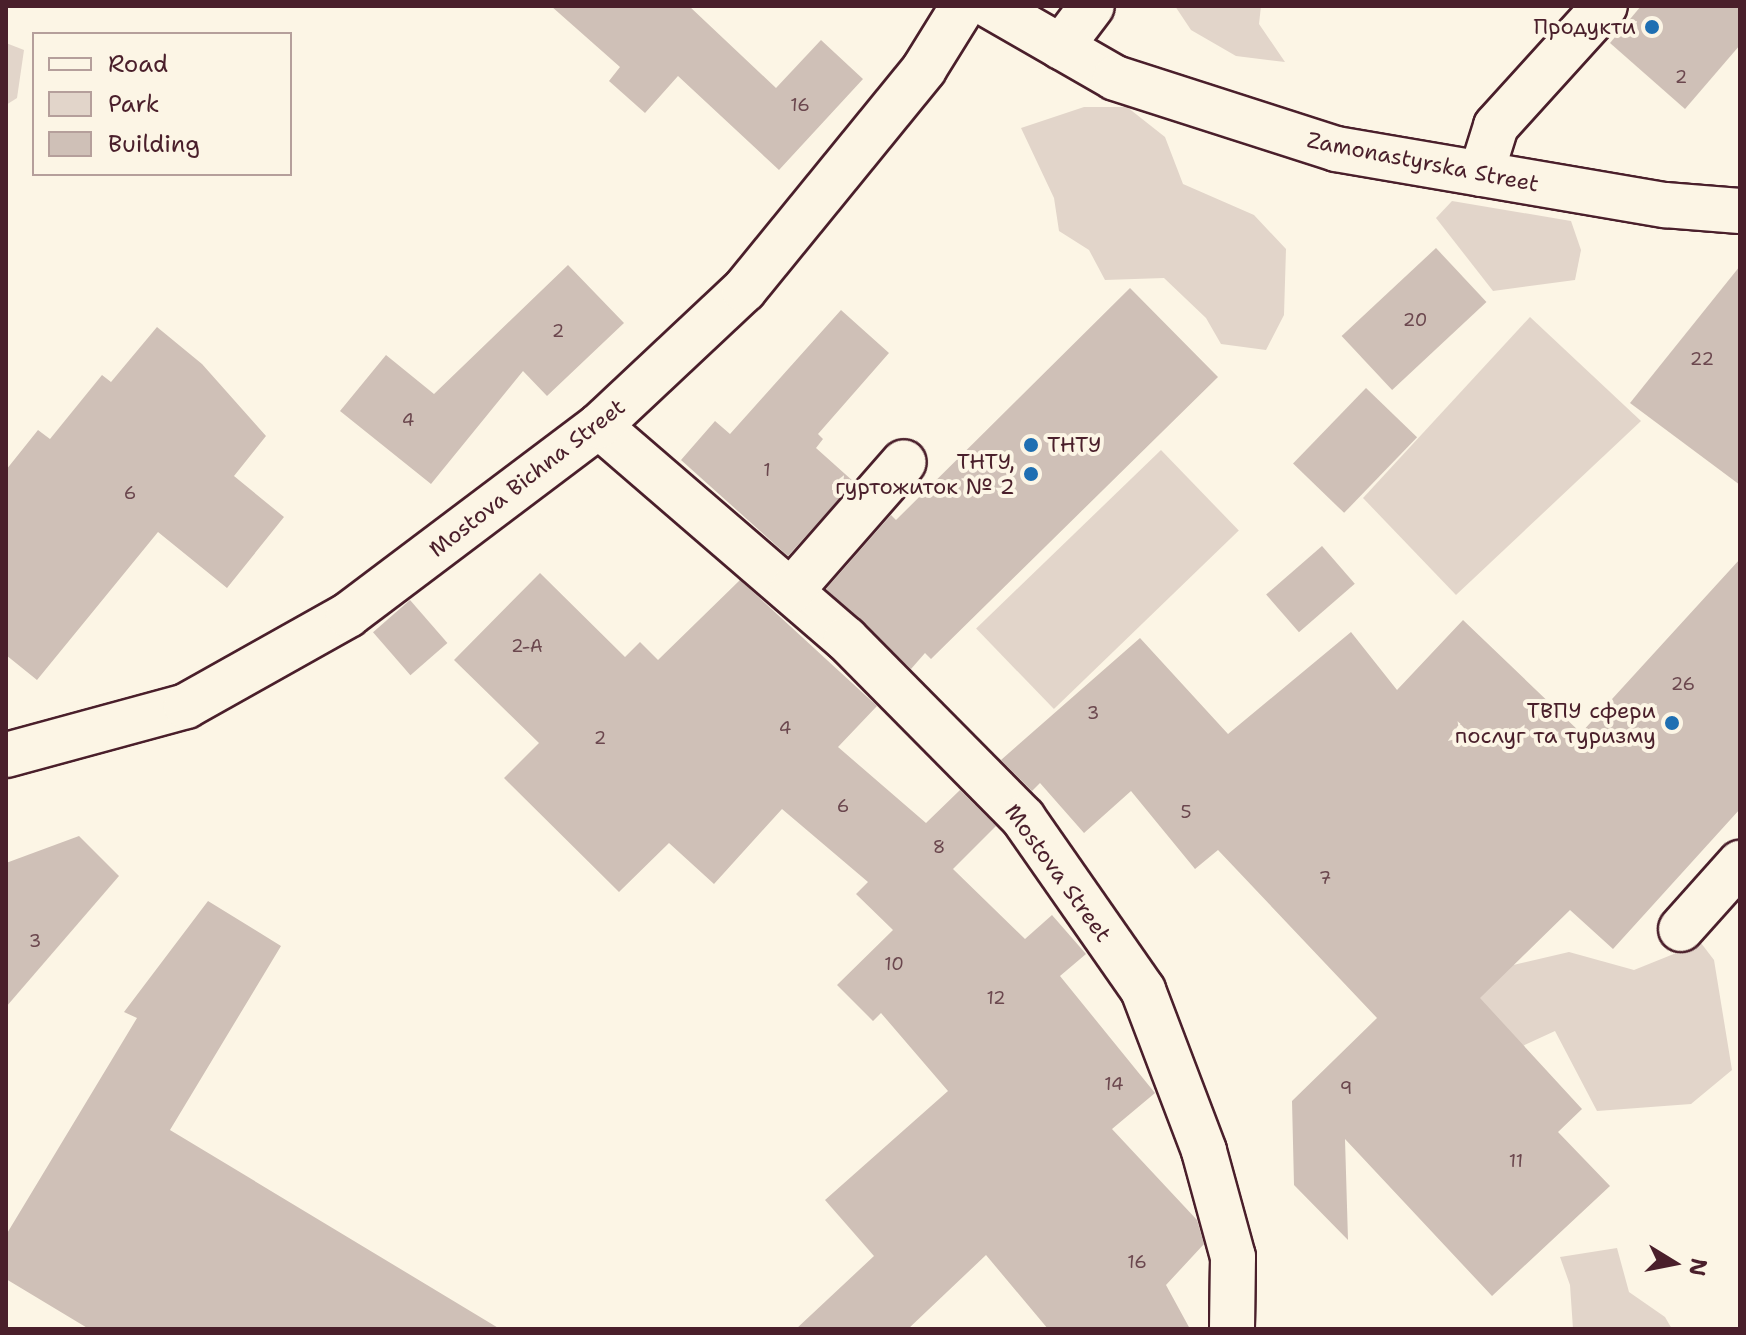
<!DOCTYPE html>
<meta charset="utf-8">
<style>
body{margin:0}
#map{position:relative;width:1746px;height:1335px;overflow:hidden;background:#fcf5e5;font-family:"Shantell Sans",sans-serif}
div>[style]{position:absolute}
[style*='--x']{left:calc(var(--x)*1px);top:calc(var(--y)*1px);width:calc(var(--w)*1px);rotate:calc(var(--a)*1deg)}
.green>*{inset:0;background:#e2d5ca;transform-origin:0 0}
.building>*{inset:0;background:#cfc0b7;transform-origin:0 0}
.roads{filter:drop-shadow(2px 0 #4a1f2b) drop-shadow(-2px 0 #4a1f2b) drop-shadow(0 2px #4a1f2b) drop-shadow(0 -2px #4a1f2b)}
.minor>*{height:44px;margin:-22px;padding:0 22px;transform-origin:22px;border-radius:22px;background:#fcf5e5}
.major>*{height:44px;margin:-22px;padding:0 22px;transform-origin:22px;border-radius:22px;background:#fcf5e5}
.dots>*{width:22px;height:22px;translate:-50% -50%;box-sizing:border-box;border:4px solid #fcf5e5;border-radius:50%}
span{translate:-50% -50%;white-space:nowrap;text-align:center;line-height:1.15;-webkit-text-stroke:8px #fcf5e5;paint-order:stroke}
.number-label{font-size:18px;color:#6b474e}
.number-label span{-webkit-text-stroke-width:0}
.poi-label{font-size:22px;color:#4a1f2b}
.right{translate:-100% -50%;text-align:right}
.left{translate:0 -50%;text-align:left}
.street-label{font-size:22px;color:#4a1f2b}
.frame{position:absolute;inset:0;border:8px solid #4a1f2b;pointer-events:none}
.legend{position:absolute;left:32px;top:32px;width:260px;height:144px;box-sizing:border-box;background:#fcf5e5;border:2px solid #b59f9b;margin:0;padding:10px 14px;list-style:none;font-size:24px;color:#4a1f2b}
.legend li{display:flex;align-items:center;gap:16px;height:40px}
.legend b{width:40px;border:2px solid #b59f9b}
.north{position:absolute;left:1634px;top:1223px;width:80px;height:80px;-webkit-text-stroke:6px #fcf5e5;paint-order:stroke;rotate:100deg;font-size:22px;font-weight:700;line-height:32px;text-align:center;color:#4a1f2b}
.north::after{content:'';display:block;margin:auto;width:28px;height:36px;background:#4a1f2b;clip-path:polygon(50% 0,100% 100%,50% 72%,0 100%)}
</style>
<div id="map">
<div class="green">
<i style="clip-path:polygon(1175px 6px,1261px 6px,1259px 24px,1285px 62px,1236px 56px,1191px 30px)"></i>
<i style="clip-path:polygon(6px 43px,24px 50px,17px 98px,6px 105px)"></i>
<i style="clip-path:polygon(1084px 107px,1127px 107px,1165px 137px,1183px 184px,1254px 215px,1286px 249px,1284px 315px,1266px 350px,1221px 344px,1206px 318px,1164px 278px,1105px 280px,1089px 250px,1059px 231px,1054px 198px,1021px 128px)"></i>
<i style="clip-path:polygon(1452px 201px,1571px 221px,1581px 250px,1575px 280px,1493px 291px,1436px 218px)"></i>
<i style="clip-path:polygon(1530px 317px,1641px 421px,1456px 595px,1363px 498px)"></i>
<i style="left:1161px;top:450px;width:112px;height:257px;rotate:46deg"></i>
<i style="clip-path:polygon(1701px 943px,1714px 960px,1732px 1070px,1691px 1104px,1597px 1111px,1555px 1031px,1490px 1061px,1397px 1078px,1492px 970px,1569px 952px,1634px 970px)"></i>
<i style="clip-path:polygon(1617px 1248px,1629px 1292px,1665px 1317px,1672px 1329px,1573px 1329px,1570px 1285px,1560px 1257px)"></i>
</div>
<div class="building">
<i style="clip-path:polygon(551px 6px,689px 6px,776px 88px,821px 40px,863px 79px,779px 170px,678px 76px,645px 113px,609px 81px,620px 67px)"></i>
<i style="clip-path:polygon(1641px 6px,1740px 6px,1740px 45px,1685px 109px,1610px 43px)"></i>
<i style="left:1436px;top:248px;width:74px;height:129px;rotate:47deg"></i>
<i style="clip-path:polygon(568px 265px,624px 323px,547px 396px,523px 371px,431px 484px,340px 411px,386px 355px,434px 394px)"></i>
<i style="clip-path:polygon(1740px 266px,1740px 485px,1630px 403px)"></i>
<i style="clip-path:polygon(1130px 288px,1218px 377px,931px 659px,925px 653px,911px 669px,826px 589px,891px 515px,896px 520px)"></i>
<i style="clip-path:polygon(841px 310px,889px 353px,818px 434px,823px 439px,816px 448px,854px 482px,788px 556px,681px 460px,715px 421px,730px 434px)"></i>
<i style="clip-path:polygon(157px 327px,202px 364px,266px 436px,234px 476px,284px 517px,227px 588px,158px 532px,37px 680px,6px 655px,6px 470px,38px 430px,50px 439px,102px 375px,111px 382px)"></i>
<i style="left:1366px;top:388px;width:71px;height:105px;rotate:44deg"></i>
<i style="left:1322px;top:546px;width:50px;height:74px;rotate:49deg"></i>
<i style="clip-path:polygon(1740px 559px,1740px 809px,1613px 949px,1570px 910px,1480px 998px,1582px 1109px,1558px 1132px,1610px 1186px,1492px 1296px,1345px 1139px,1348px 1240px,1294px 1185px,1292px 1101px,1377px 1018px,1218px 850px,1195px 869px,1131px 791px,1084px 833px,1040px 783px,1032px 791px,1001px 760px,1140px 638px,1228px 734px,1351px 632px,1397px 690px,1463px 620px,1581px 733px)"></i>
<i style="clip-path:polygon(540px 573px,625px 657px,640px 642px,658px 660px,740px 580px,877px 706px,838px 747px,926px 823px,960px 790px,996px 826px,953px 869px,1025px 939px,1052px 915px,1086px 954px,1060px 976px,1155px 1093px,1112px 1129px,1197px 1220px,1204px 1244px,1166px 1285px,1190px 1329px,1048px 1329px,986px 1255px,908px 1329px,796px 1329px,874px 1256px,825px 1200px,948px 1091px,881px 1013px,873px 1021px,837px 985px,893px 930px,856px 894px,868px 882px,782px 809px,714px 884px,669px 843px,619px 892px,504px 778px,539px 743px,454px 660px)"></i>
<i style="left:410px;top:600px;width:57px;height:49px;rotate:49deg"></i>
<i style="clip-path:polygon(79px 836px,119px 876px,6px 1007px,6px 863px)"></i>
<i style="clip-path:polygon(208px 901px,281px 946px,170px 1130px,500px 1329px,89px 1329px,6px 1279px,6px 1235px,137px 1018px,124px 1012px)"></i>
</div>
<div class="roads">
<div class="minor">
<i style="--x:1061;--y:47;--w:51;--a:-52.9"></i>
<i style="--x:1481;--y:174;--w:50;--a:-72.6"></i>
<i style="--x:1496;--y:126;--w:162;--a:-47.8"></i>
<i style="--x:599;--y:426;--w:326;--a:40.8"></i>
<i style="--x:846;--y:639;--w:252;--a:45.3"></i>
<i style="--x:1023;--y:818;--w:210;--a:55.1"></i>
<i style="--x:1143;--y:990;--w:172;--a:69.2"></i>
<i style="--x:1204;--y:1151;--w:110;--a:74.7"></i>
<i style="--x:1233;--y:1257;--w:72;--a:90.8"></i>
<i style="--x:791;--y:591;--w:171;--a:-48.8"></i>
<i style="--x:6;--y:755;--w:187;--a:-15.2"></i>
<i style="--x:186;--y:706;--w:186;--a:-29.3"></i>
<i style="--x:348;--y:615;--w:314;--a:-37"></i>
<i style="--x:599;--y:426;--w:199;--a:-43.2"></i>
<i style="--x:744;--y:290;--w:285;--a:-50.8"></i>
<i style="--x:924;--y:69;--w:74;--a:-58.2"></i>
<i style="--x:1681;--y:929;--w:89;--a:-48.2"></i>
</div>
<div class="major">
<i style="--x:990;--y:6;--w:144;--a:29.9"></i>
<i style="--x:1115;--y:78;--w:232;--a:17.8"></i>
<i style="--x:1336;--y:149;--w:334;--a:9.7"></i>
<i style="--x:1665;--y:205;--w:75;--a:4.6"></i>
</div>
</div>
<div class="dots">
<i style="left:1652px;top:27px;background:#1f6fb2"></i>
<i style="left:1031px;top:445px;background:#1f6fb2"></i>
<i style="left:1031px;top:474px;background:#1f6fb2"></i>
<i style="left:1672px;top:723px;background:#1f6fb2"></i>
</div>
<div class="number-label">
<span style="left:1681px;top:77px">2</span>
<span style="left:800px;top:105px">16</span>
<span style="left:1415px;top:320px">20</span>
<span style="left:558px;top:331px">2</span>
<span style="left:1702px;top:359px">22</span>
<span style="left:408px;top:420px">4</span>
<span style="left:767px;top:470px">1</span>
<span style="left:130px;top:493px">6</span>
<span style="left:527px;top:646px">2-А</span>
<span style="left:1683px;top:684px">26</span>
<span style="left:1093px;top:713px">3</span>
<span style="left:785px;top:728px">4</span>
<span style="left:600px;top:738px">2</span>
<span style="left:843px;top:806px">6</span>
<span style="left:1186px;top:812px">5</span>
<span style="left:939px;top:847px">8</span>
<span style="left:1325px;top:878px">7</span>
<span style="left:35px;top:941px">3</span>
<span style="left:894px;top:964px">10</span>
<span style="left:996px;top:998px">12</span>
<span style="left:1114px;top:1084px">14</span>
<span style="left:1346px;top:1088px">9</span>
<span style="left:1516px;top:1161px">11</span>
<span style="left:1137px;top:1262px">16</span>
</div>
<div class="poi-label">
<span class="right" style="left:1636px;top:27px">Продукти</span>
<span class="left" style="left:1047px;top:445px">ТНТУ</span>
<span class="right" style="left:1015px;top:474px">ТНТУ,<br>гуртожиток № 2</span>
<span class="right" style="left:1656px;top:723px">ТВПУ сфери<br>послуг та туризму</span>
</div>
<div class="street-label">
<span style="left:1423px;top:162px;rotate:11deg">Zamonastyrska Street</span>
<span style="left:527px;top:478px;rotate:-38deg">Mostova Bichna Street</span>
<span style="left:1058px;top:873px;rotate:54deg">Mostova Street</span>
</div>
<div class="frame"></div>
<ul class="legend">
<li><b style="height:10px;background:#fcf5e5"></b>Road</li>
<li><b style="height:22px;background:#e2d5ca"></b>Park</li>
<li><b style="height:22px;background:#cfc0b7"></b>Building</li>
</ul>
<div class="north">N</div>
</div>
